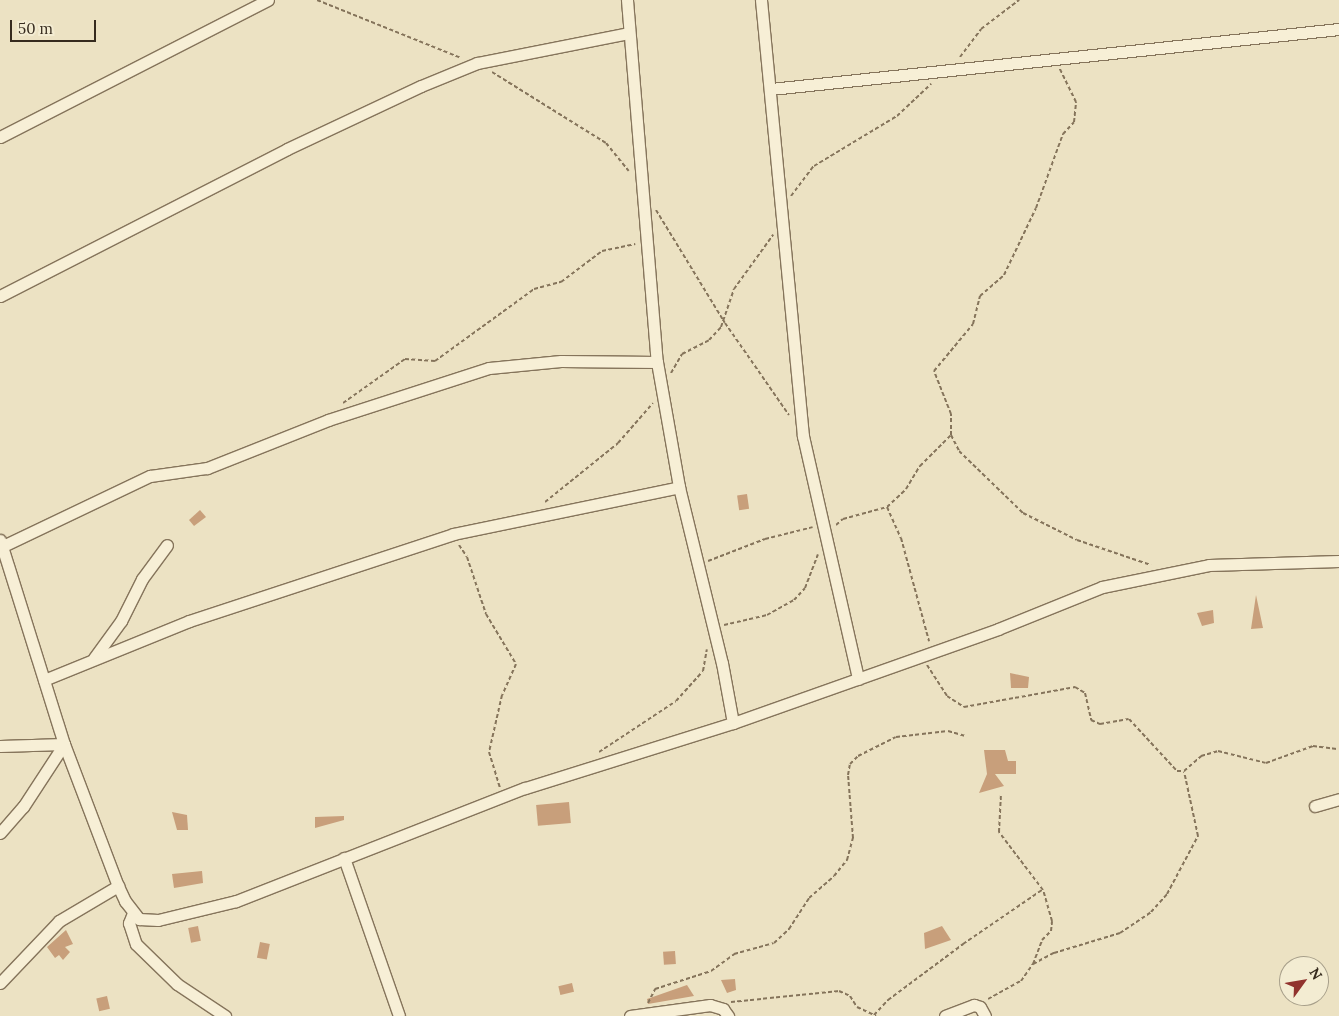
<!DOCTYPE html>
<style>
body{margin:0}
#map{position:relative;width:1339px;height:1016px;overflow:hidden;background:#ece2c3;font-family:Lora,serif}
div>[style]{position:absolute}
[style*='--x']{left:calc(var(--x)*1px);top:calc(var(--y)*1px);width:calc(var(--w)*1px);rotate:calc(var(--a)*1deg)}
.building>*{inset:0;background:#c89f7b;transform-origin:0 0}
.path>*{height:2px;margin-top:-1px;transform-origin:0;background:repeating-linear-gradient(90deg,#85745b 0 4px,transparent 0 6.5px)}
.roads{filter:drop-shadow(1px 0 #85745b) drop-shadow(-1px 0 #85745b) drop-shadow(0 1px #85745b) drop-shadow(0 -1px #85745b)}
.street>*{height:11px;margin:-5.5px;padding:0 5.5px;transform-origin:5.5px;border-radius:5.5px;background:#f7efd6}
span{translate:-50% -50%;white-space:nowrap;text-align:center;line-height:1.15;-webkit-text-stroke:4px #f3ecd2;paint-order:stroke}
.north{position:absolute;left:1279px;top:956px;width:50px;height:50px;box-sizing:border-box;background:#f3ecd2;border:1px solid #a79f8a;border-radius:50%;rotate:58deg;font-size:14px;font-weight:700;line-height:20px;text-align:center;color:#362b1e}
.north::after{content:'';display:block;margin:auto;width:18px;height:22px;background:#91332e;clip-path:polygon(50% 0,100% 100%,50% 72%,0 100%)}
.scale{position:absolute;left:10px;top:20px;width:86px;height:22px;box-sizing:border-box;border:2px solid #362b1e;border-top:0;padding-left:6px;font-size:15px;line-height:18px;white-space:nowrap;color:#362b1e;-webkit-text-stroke:4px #f3ecd2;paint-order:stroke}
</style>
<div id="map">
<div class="building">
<i style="left:747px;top:494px;width:15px;height:10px;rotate:82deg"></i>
<i style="clip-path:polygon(200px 510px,206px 517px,194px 526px,189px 520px)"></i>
<i style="clip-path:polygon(1256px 595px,1263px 628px,1251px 629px)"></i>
<i style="clip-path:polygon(1213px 610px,1214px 623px,1202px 626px,1197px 613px)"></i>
<i style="clip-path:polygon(1010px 673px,1029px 677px,1028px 688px,1011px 688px)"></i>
<i style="clip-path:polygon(984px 750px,1005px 750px,1008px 761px,1016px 761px,1016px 774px,995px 774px,1004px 786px,979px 793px,987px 774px)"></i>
<i style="left:569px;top:802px;width:21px;height:33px;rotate:85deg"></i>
<i style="clip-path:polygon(172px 812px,187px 815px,188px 830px,177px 830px)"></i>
<i style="clip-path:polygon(344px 816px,344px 820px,315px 828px,315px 817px)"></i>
<i style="clip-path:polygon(202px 871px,203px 883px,174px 888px,172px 874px)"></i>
<i style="left:198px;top:926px;width:15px;height:10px;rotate:79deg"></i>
<i style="clip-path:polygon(942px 926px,951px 940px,925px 949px,924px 933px)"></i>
<i style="clip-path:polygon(66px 930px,73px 944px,65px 947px,70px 952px,63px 960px,59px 955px,55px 958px,47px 947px)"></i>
<i style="left:260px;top:942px;width:10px;height:16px;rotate:11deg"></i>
<i style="left:675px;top:951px;width:13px;height:12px;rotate:86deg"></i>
<i style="clip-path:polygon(735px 979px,736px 990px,727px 993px,721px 980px)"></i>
<i style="left:572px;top:983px;width:9px;height:14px;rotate:77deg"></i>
<i style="clip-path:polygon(687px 985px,694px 996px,648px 1004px,647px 999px)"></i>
<i style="left:107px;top:996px;width:13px;height:11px;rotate:77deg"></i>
</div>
<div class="path">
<i style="--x:317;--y:0;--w:155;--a:21.9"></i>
<i style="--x:960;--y:57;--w:35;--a:-53"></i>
<i style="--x:981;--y:29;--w:48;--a:-37.3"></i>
<i style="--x:492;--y:72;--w:134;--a:31.9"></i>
<i style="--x:606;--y:143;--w:36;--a:51"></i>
<i style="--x:791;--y:196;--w:38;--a:-53"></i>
<i style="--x:814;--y:166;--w:97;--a:-31.1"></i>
<i style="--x:897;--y:116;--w:47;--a:-43.3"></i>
<i style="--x:656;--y:210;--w:132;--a:58.6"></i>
<i style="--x:725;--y:323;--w:112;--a:55.2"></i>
<i style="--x:671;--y:373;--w:22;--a:-60"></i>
<i style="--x:682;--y:354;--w:30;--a:-27"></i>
<i style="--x:709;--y:340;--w:18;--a:-47"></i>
<i style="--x:721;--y:327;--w:40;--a:-71.1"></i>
<i style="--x:734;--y:289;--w:67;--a:-54.2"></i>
<i style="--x:343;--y:403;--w:76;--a:-35.4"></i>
<i style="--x:405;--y:359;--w:30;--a:4"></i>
<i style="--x:435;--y:361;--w:122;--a:-36"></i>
<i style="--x:534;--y:289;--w:28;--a:-15"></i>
<i style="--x:561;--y:282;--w:51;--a:-37.1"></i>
<i style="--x:602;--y:251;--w:34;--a:-12"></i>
<i style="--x:951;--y:435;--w:18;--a:63"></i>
<i style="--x:959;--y:451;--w:89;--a:44.1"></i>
<i style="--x:1023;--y:513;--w:60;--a:26.6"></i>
<i style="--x:1077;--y:540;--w:78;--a:18.7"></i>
<i style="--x:545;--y:502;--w:94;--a:-38.9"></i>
<i style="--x:618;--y:443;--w:53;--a:-48.8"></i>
<i style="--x:887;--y:507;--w:34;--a:66"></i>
<i style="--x:901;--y:538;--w:107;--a:74.8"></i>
<i style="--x:836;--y:525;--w:9;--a:-41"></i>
<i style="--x:843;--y:519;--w:46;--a:-15.3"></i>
<i style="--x:887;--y:507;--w:26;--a:-43"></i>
<i style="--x:906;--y:489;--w:27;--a:-59"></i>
<i style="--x:920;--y:466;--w:44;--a:-45"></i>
<i style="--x:951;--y:435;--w:21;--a:-90"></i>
<i style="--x:951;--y:414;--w:46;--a:-111.6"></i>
<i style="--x:934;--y:371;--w:61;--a:-50.3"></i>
<i style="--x:973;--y:324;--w:29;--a:-76"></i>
<i style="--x:980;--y:296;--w:32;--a:-41"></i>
<i style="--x:1004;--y:275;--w:74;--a:-64.5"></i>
<i style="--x:1036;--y:208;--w:79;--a:-70"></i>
<i style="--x:1063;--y:134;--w:16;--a:-47"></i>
<i style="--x:1074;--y:122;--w:20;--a:-84"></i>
<i style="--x:1076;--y:102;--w:37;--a:-116"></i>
<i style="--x:459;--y:545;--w:14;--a:56"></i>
<i style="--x:467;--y:557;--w:60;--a:71.6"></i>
<i style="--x:486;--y:614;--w:58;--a:59"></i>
<i style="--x:516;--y:664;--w:34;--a:114"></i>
<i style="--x:502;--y:695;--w:58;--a:102.8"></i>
<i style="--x:489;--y:752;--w:37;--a:73"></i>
<i style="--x:708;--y:561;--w:61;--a:-21.1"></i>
<i style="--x:765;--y:539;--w:49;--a:-14"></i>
<i style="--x:724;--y:625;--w:44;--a:-13.1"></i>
<i style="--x:767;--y:615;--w:31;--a:-29"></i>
<i style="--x:794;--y:600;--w:16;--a:-47"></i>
<i style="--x:805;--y:588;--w:36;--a:-69"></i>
<i style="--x:927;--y:665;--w:37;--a:57"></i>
<i style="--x:947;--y:696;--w:20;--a:33"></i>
<i style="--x:964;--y:707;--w:113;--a:-10.2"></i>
<i style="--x:1075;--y:687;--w:12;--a:31"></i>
<i style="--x:1085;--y:693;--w:28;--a:77"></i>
<i style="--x:1091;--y:720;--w:10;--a:24"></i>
<i style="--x:1100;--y:724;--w:29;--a:-10"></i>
<i style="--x:1129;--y:719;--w:71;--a:47.3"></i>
<i style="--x:1177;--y:771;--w:7;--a:0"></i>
<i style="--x:1184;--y:771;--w:23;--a:-41"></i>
<i style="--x:1201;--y:756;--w:18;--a:-16"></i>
<i style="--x:1218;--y:751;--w:49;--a:14"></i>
<i style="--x:1266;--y:763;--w:50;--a:-19.9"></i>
<i style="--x:1313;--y:746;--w:26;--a:7"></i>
<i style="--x:599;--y:752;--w:92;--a:-33.5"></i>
<i style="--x:676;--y:701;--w:40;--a:-48"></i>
<i style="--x:703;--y:671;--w:22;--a:-80"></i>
<i style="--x:1033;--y:964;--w:24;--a:-28"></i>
<i style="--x:1054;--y:953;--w:69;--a:-16.9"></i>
<i style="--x:1120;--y:933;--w:37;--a:-34"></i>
<i style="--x:1151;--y:912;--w:24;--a:-48"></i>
<i style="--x:1167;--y:894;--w:66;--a:-61.9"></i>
<i style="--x:1198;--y:836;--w:66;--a:-102.2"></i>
<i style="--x:988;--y:999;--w:38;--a:-29"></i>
<i style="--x:1021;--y:981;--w:21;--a:-55"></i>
<i style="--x:1033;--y:964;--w:26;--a:-69"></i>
<i style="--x:1042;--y:940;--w:13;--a:-45"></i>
<i style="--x:1051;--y:931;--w:10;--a:-84"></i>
<i style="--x:1052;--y:921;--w:32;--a:-106"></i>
<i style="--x:1043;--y:890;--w:73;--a:-127.2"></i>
<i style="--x:999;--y:832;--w:38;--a:-87"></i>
<i style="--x:731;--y:1002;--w:109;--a:-5.8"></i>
<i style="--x:839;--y:991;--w:12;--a:24"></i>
<i style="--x:850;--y:996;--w:13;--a:58"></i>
<i style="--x:857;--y:1007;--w:21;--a:25"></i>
<i style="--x:648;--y:1003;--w:16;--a:-63"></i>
<i style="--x:655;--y:989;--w:59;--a:-17.8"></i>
<i style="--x:711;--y:971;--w:29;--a:-36"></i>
<i style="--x:734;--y:954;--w:41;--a:-15.4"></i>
<i style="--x:774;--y:943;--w:21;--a:-43"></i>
<i style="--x:789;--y:929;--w:37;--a:-57"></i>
<i style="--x:809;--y:898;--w:33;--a:-41"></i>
<i style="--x:834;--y:876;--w:21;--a:-51"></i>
<i style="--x:847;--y:860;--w:23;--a:-75"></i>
<i style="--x:853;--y:838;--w:63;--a:-94.5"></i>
<i style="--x:848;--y:775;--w:11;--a:-80"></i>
<i style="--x:850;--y:764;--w:11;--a:-45"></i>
<i style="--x:858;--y:756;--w:42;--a:-26.6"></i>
<i style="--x:896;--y:737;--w:52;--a:-6.6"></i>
<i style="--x:948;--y:731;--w:19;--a:16"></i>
<i style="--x:874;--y:1015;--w:21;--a:-47"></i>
<i style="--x:888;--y:1000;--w:94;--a:-36.7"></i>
<i style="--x:963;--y:944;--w:96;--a:-34.4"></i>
</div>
<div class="roads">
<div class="street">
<i style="--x:627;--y:0;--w:363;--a:85.3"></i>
<i style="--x:657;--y:362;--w:127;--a:80"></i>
<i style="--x:679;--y:487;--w:181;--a:76.3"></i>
<i style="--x:722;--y:663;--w:61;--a:79.6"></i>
<i style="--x:761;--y:0;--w:438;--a:84.5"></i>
<i style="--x:803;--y:436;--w:249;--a:77.2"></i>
<i style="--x:771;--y:89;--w:571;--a:-6.03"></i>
<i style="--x:0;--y:137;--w:301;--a:-27.1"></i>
<i style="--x:0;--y:296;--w:322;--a:-27.1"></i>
<i style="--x:287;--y:149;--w:148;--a:-25.2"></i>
<i style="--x:421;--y:86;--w:61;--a:-22.3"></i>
<i style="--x:477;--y:63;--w:155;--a:-11.2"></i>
<i style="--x:0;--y:540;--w:214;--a:72.6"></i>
<i style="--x:64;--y:744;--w:152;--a:69.2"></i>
<i style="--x:118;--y:886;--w:17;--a:65"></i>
<i style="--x:125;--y:901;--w:23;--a:52"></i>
<i style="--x:139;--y:919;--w:19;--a:3"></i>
<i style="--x:158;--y:920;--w:80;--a:-13.7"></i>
<i style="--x:236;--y:901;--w:310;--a:-21.4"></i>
<i style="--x:525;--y:788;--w:218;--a:-17.4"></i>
<i style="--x:733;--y:723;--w:281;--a:-19.5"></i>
<i style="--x:998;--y:629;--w:112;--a:-22"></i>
<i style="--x:1102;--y:587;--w:109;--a:-11.6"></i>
<i style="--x:1209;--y:565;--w:130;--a:-1.8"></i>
<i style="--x:3;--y:546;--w:163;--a:-25.5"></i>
<i style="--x:150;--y:476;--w:58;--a:-8"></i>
<i style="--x:207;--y:468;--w:130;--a:-21.6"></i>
<i style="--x:328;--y:420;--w:169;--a:-17.9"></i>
<i style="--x:489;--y:368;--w:72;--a:-5.6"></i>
<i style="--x:561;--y:361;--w:96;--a:0.6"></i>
<i style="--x:94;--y:658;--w:46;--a:-53.9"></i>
<i style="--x:121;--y:621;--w:47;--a:-63.4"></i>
<i style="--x:142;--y:579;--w:42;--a:-53.7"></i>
<i style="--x:44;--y:680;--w:157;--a:-22.1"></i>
<i style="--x:189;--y:621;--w:278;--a:-18.2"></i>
<i style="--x:453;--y:534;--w:231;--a:-11.7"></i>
<i style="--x:0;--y:746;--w:64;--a:-1.8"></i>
<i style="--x:1315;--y:806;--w:25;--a:-16"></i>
<i style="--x:0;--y:833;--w:35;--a:-49"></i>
<i style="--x:23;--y:807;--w:75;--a:-56.9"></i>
<i style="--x:344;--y:858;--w:167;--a:70.8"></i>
<i style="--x:133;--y:913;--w:11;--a:112"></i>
<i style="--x:129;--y:923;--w:22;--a:72"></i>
<i style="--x:136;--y:944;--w:57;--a:44.3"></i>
<i style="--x:177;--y:984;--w:58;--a:33.7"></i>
<i style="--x:0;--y:983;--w:86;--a:-46.4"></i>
<i style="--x:59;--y:921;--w:69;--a:-30.7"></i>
<i style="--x:630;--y:1016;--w:81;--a:-7.8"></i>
<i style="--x:710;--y:1005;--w:14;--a:17"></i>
<i style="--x:723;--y:1009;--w:9;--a:54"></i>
<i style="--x:945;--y:1016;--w:31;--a:-21"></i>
<i style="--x:974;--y:1005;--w:6;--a:18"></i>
<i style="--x:980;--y:1007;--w:10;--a:61"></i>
</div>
</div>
<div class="north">N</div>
<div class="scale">50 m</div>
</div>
